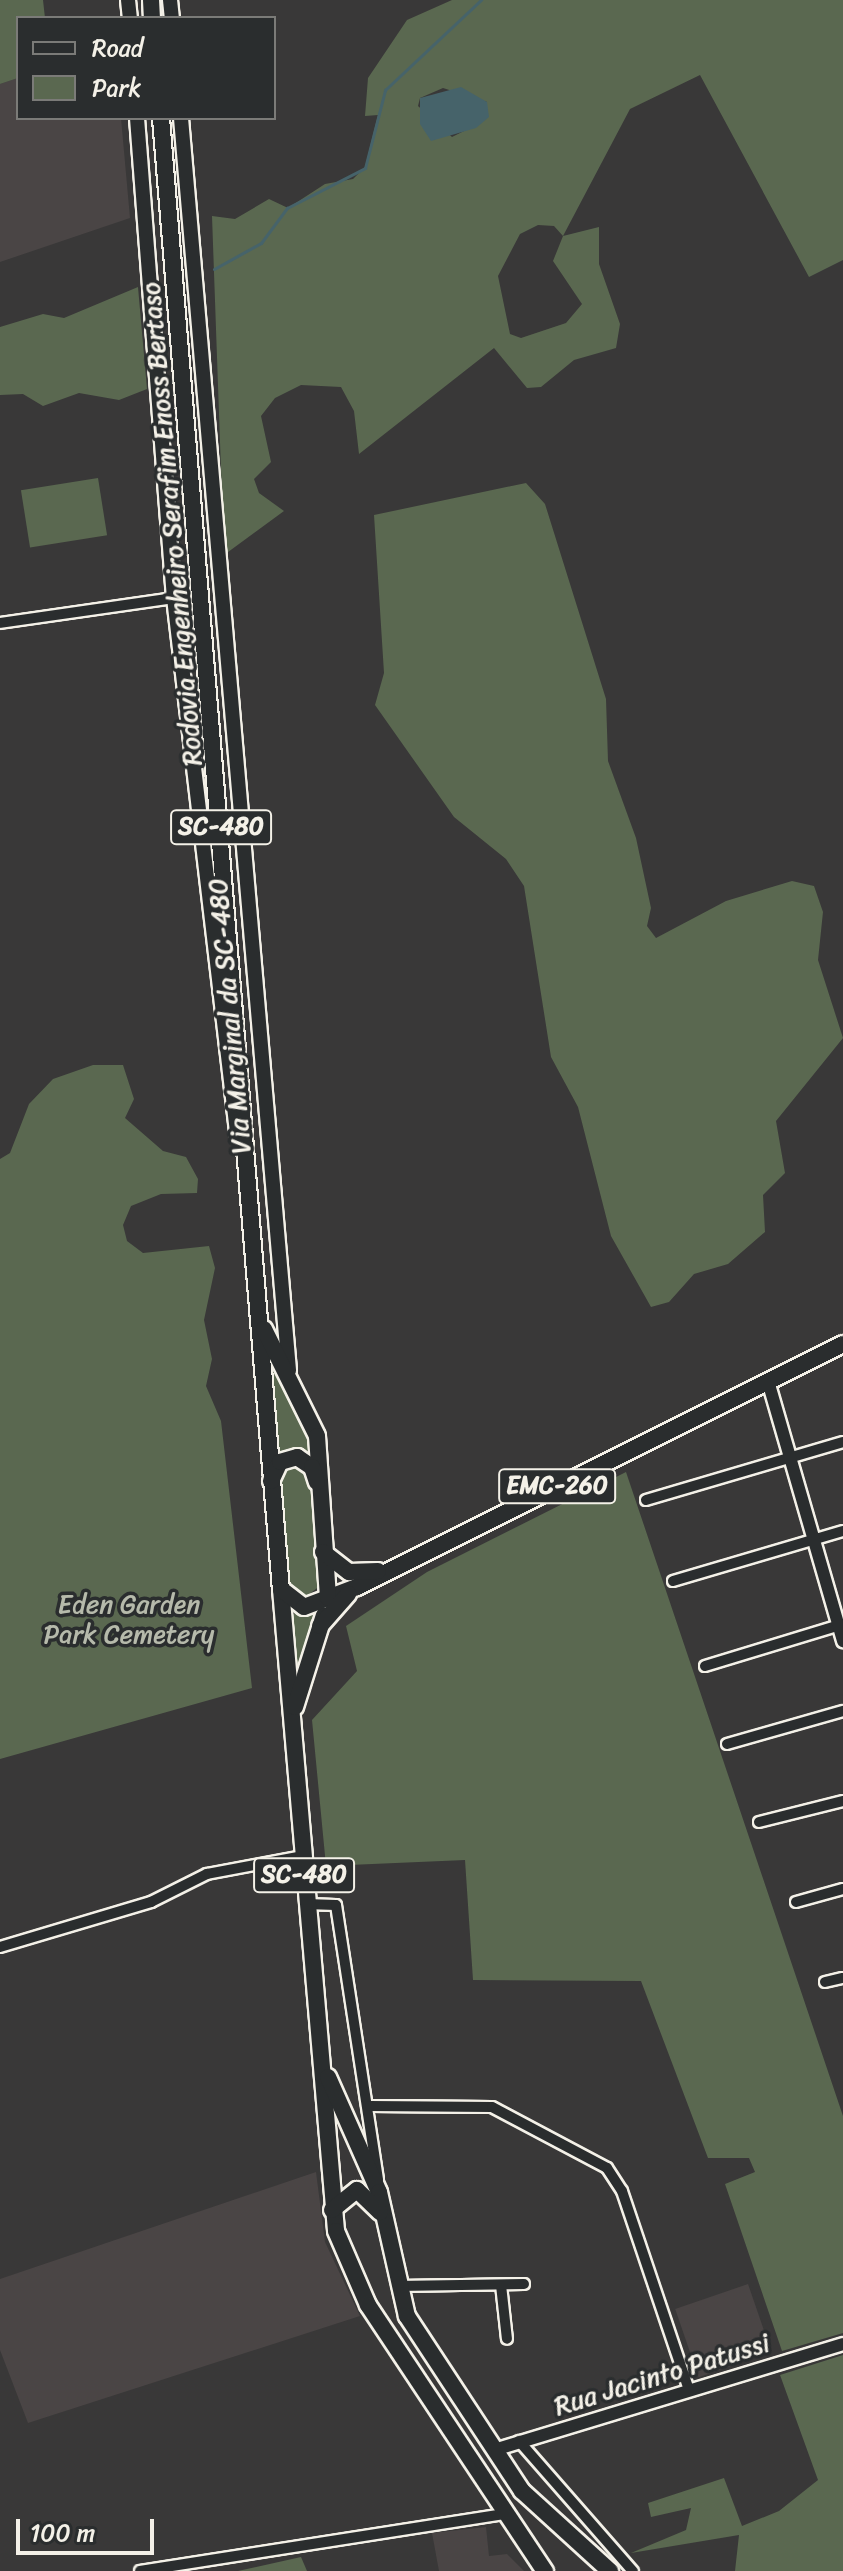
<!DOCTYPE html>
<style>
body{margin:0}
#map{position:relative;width:843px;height:2571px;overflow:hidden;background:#393838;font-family:Sriracha,sans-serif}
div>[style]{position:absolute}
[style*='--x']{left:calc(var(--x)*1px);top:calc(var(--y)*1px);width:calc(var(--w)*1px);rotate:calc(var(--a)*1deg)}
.built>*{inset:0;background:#4a4545;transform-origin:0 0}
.green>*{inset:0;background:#5a6850;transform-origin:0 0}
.water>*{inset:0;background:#46636a}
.stream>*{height:3px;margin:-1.5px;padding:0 1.5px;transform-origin:1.5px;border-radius:1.5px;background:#46636a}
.roads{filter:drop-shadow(2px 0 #f4f1e8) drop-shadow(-2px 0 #f4f1e8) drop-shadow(0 2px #f4f1e8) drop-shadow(0 -2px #f4f1e8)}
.minor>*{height:10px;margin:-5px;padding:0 5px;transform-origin:5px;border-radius:5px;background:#2a2d2e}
.tertiary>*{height:12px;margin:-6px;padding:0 6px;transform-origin:6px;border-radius:6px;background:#2a2d2e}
.secondary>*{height:14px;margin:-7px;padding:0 7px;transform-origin:7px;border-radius:7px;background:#2a2d2e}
.primary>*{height:16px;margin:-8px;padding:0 8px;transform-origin:8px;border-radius:8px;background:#2a2d2e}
.trunk>*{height:16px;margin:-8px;padding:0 8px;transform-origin:8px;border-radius:8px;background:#2a2d2e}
span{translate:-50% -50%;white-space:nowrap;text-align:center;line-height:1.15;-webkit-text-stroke:7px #2a2d2e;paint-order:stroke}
.shield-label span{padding:2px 6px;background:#2a2d2e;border:2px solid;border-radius:6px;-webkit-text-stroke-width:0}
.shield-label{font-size:24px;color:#f4f1e8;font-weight:700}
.street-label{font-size:26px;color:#f4f1e8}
.park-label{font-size:26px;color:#b6baab}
.legend{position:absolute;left:16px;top:16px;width:260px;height:104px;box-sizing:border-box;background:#2a2d2e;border:2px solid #7b7b78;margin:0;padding:10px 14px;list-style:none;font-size:24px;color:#f4f1e8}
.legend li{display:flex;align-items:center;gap:16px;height:40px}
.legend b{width:40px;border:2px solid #7b7b78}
.scale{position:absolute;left:16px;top:2519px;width:138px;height:36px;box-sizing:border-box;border:4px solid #f4f1e8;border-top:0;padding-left:10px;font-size:24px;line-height:28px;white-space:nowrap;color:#f4f1e8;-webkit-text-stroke:6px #2a2d2e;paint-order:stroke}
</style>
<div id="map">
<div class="built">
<i style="clip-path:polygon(18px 78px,18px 118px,121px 118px,130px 218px,0 262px,0 84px)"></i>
<i style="clip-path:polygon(316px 2172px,325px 2242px,360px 2316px,28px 2423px,0 2350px,0 2279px)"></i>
<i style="left:748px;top:2284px;width:72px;height:77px;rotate:71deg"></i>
<i style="clip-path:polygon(486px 2527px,489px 2556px,507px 2554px,524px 2571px,439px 2571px,432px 2533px)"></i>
</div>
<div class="green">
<i style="clip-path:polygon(0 0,43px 0,45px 18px,18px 18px,18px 78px,0 84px)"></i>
<i style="clip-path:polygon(evenodd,452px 0,843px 0,843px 260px,809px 277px,700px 75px,630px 109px,563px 236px,599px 227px,599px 264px,620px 324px,616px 348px,574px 360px,541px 387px,527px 388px,494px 348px,359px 454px,354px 411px,341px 387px,301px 385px,275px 398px,261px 416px,271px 462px,254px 479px,259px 493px,284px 511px,224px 555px,212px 216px,235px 219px,269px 199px,288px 208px,325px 184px,353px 179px,365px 167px,378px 115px,365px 116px,368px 78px,407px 20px,452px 0,443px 88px,487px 102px,470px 128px,452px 137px,418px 106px,420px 98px,443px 88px,452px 0,538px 225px,554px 226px,563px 236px,553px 261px,582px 304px,566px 323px,521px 338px,510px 334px,498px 276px,520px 234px,538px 225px)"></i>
<i style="clip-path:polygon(138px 287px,147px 389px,119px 400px,79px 393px,43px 406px,23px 394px,0 395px,0 327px,43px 314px,64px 318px)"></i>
<i style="left:98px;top:478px;width:58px;height:78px;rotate:81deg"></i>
<i style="clip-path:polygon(526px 483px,545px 504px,606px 699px,608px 761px,636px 838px,651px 908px,647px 926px,656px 938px,726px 901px,792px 881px,814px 886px,823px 912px,818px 960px,843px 1038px,776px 1121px,785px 1173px,763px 1195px,765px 1232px,728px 1264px,694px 1274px,669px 1302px,651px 1307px,611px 1236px,578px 1107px,551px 1057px,524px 886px,506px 859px,454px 817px,375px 705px,384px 673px,374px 515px)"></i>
<i style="clip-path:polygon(93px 1065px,123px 1065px,134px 1099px,125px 1118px,163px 1151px,186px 1157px,198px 1179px,197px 1193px,161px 1194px,131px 1206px,123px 1225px,127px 1241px,143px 1253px,209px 1246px,215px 1268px,204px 1320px,212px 1359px,206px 1386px,221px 1421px,252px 1688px,0 1759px,0 1159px,10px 1153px,29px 1104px,53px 1079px)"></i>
<i style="clip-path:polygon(270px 1355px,300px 1402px,317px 1459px,276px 1455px)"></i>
<i style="clip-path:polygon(291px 1465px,305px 1466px,313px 1482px,321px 1585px,303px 1599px,288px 1588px,278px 1478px)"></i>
<i style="clip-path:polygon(626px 1472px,843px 2116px,843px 2333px,782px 2351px,725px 2184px,755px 2172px,749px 2158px,708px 2158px,641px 1981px,473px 1980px,465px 1860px,326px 1866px,312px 1720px,357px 1671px,346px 1626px,427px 1572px)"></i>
<i style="clip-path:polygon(320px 1606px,296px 1671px,290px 1615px)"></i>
<i style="clip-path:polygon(843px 2355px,843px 2571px,735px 2571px,739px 2535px,631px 2553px,686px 2530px,691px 2508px,651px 2517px,648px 2503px,724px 2478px,742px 2526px,779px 2511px,818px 2480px,780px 2375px)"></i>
<i style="clip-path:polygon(301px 2557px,307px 2571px,238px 2571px)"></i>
</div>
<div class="water">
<i style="clip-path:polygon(461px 87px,487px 102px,489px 117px,476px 128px,431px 141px,420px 124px,420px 98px)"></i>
</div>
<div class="stream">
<i style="--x:214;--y:269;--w:54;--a:-29"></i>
<i style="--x:261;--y:243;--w:44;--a:-53.4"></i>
<i style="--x:287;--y:208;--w:88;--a:-27.1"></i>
<i style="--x:365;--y:168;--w:81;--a:-75.6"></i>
<i style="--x:385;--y:90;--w:132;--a:-43.2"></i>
</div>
<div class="roads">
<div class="minor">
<i style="--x:0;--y:623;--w:176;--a:-8.2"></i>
<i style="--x:646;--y:1500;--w:205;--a:-16.4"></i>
<i style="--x:673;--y:1581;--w:177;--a:-16.4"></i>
<i style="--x:705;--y:1666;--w:144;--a:-16.9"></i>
<i style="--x:727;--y:1744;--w:121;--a:-15.9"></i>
<i style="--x:759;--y:1822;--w:87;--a:-14"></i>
<i style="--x:796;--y:1902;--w:49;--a:-15.5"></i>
<i style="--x:306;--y:1904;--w:30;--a:2"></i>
<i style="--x:336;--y:1905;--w:278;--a:81.3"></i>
<i style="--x:0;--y:1947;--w:158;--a:-16.6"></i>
<i style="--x:151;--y:1902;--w:63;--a:-26.6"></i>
<i style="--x:207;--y:1874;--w:97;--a:-10.7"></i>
<i style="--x:825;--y:1982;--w:18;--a:-13"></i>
<i style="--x:370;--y:2106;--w:122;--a:0.5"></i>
<i style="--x:492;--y:2107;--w:130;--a:27.9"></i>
<i style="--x:607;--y:2168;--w:27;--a:57"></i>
<i style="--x:622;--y:2191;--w:210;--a:71.4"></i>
<i style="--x:501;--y:2285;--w:54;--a:83.7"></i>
<i style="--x:398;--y:2286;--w:126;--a:-0.9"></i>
<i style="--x:519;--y:2441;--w:173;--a:48.8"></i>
<i style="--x:140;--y:2571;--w:370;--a:-8.9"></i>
</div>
<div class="tertiary">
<i style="--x:768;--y:1381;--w:271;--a:73.9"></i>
<i style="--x:494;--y:2450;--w:365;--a:-16.9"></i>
</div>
<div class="secondary">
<i style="--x:128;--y:0;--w:18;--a:84"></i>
<i style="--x:170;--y:0;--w:18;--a:84"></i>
<i style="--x:137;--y:118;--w:481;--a:85.6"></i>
<i style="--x:174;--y:598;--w:538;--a:83.27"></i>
<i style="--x:181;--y:118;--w:1257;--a:85.07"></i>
</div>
<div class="primary">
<i style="--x:281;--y:1589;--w:644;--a:85.1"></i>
<i style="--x:336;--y:2231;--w:81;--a:66.6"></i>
<i style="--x:368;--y:2305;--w:320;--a:56.4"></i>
<i style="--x:295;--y:1707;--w:96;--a:-72.5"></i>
<i style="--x:328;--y:2077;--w:126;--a:66.1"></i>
<i style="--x:379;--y:2192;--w:127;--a:77.3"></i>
<i style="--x:407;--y:2316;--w:209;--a:56.7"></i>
<i style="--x:522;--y:2491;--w:119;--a:42.3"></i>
<i style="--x:332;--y:2210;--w:32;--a:-39"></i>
<i style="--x:357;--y:2190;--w:32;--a:44"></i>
</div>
<div class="trunk">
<i style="--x:151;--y:0;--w:18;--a:87"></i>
<i style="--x:161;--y:118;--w:1476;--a:85.34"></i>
<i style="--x:281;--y:1589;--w:29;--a:38"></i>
<i style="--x:304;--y:1607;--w:57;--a:-20.7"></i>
<i style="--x:357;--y:1587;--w:543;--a:-26.57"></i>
<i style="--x:264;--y:1329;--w:119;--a:63.6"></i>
<i style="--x:317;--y:1436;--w:162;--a:86.1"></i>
<i style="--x:271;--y:1481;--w:21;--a:-65"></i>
<i style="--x:280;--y:1462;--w:18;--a:-16"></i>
<i style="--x:297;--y:1457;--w:18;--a:34"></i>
<i style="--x:312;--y:1467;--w:16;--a:72"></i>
<i style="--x:323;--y:1552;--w:33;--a:38"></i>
<i style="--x:349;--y:1572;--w:29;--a:-2"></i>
<i style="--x:320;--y:1626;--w:43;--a:-48.8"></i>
</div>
</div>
<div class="shield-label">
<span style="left:221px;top:827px">SC-480</span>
<span style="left:557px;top:1486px">EMC-260</span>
<span style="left:304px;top:1875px">SC-480</span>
</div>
<div class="street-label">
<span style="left:172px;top:524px;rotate:-95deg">Rodovia Engenheiro Serafim Enoss Bertaso</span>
<span style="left:230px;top:1016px;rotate:-95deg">Via Marginal da SC-480</span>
<span style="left:662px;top:2375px;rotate:-17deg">Rua Jacinto Patussi</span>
</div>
<div class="park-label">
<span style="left:129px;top:1620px">Eden Garden<br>Park Cemetery</span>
</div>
<ul class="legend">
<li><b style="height:10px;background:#2a2d2e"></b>Road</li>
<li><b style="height:22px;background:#5a6850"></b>Park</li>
</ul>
<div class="scale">100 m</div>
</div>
